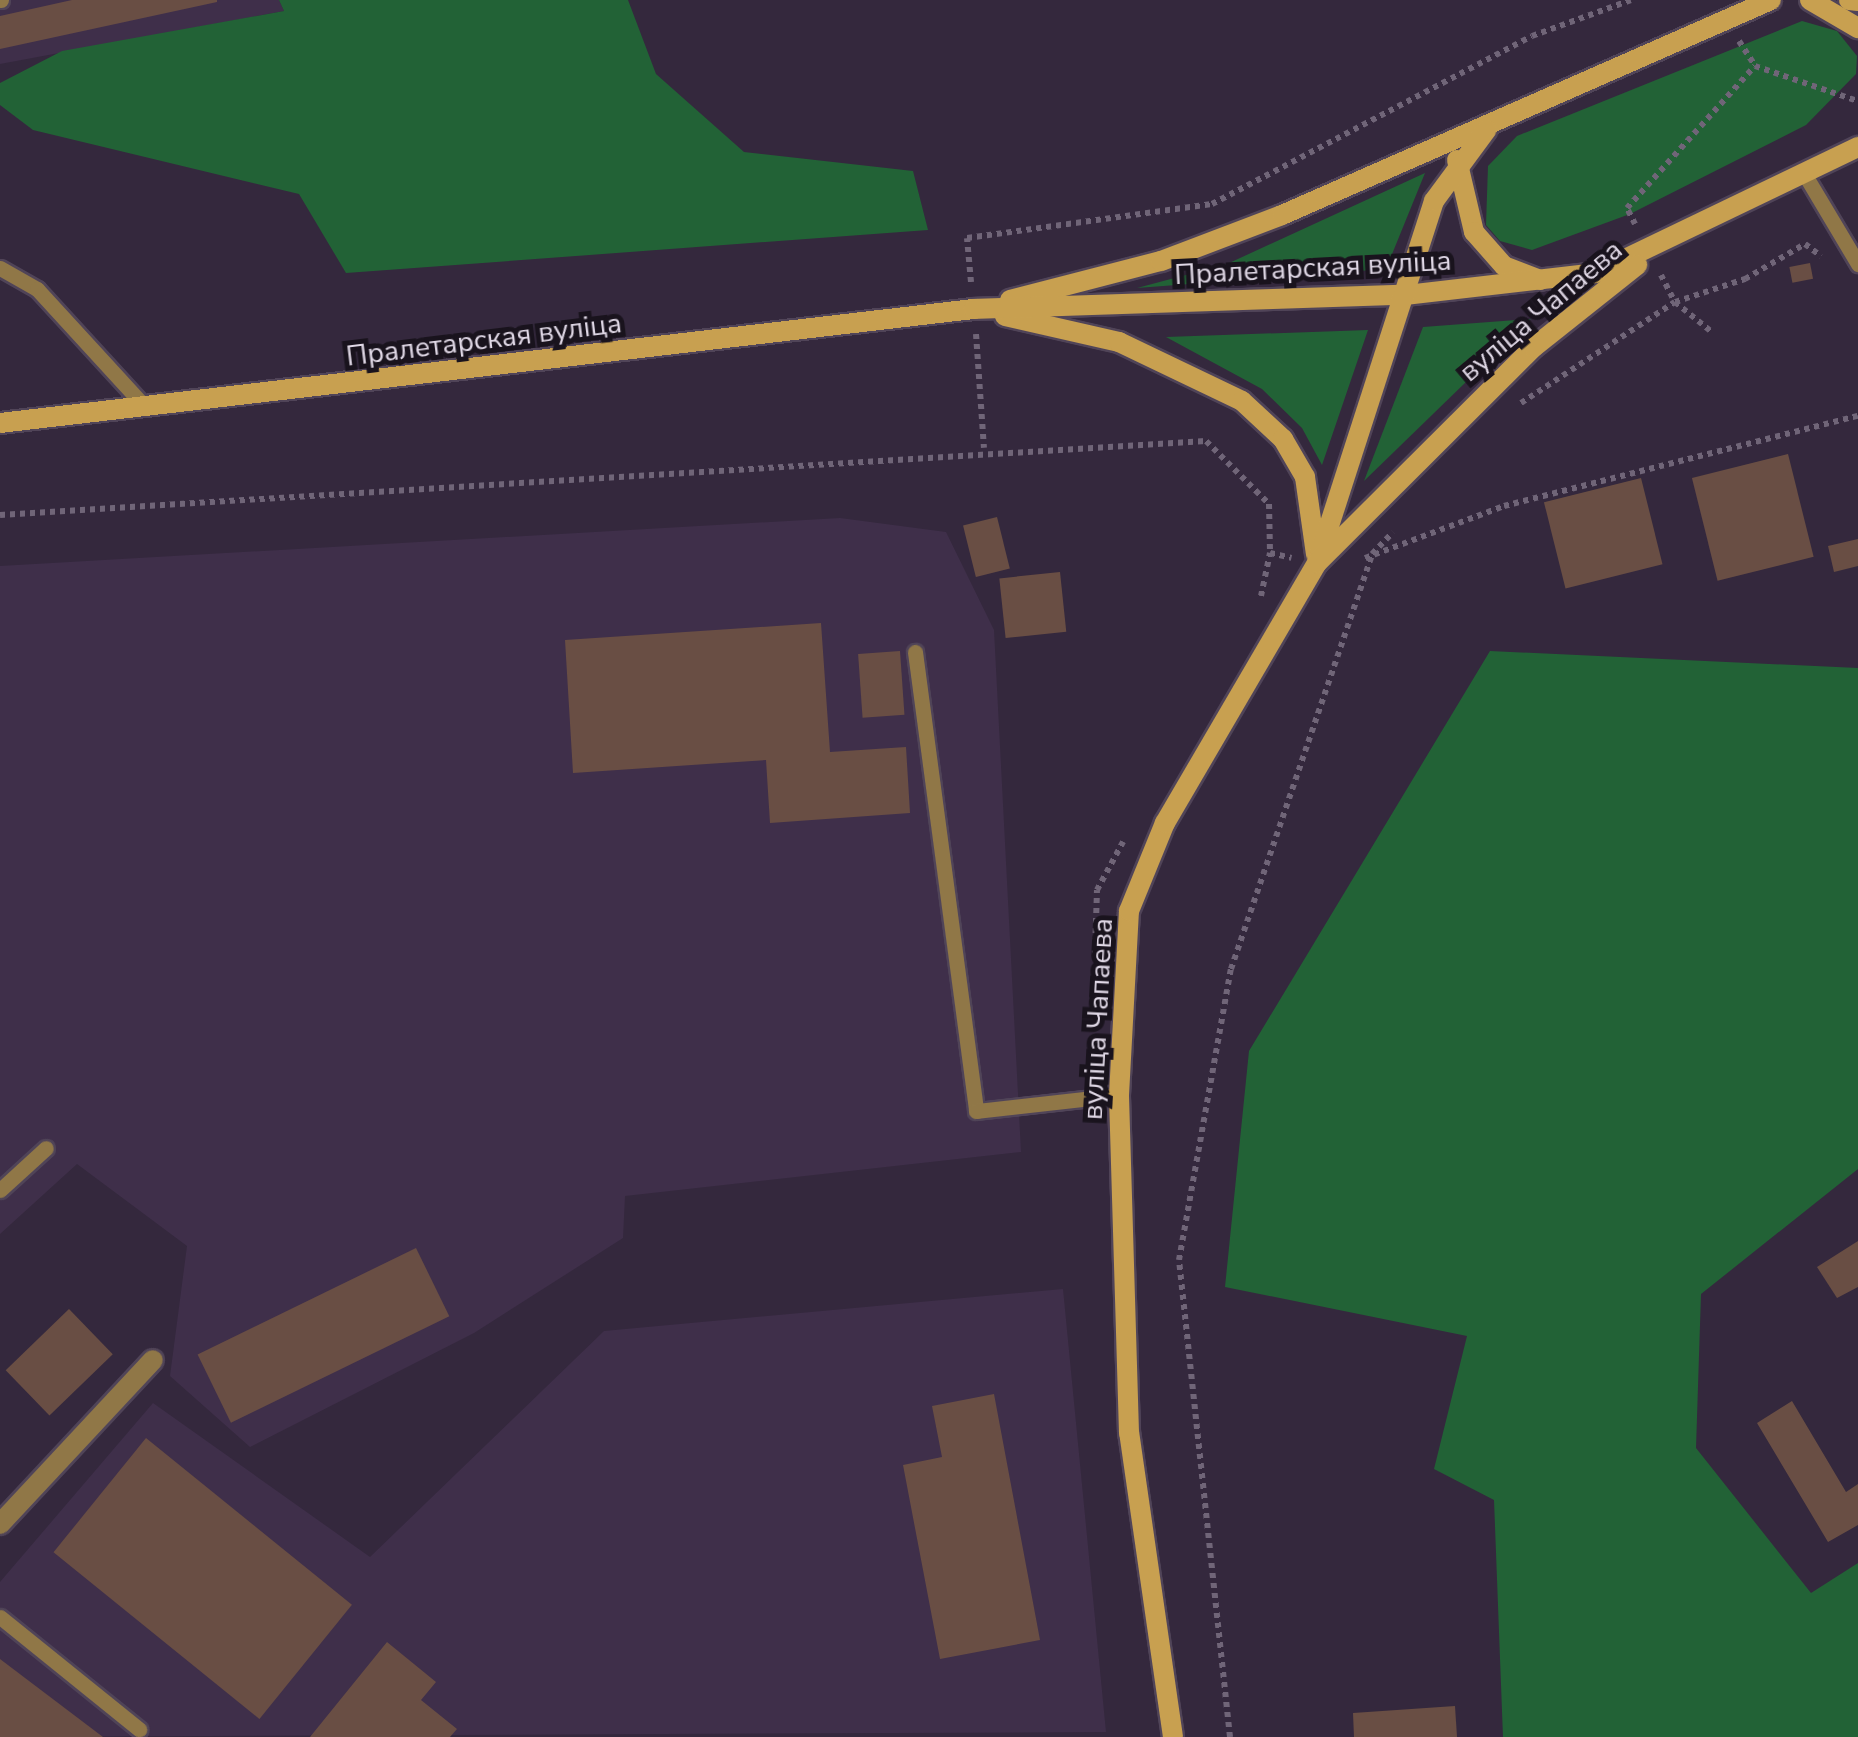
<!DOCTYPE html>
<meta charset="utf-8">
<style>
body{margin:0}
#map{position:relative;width:1858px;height:1737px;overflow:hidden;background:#34283d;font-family:"Nunito Sans",sans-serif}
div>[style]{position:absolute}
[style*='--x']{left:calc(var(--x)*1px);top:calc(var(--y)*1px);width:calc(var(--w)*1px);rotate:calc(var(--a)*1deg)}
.built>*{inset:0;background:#3f2f4a}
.green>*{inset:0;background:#226236}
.building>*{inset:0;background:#694e44;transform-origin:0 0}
.path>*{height:6px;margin-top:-3px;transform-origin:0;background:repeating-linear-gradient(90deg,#706578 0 5px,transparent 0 10px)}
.roads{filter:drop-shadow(2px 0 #504458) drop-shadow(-2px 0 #504458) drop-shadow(0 2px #504458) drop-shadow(0 -2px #504458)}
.lane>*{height:15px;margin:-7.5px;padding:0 7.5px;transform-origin:7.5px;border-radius:7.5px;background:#907747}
.street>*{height:20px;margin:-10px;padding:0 10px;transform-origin:10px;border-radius:10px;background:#907747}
.secondary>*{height:20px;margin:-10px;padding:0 10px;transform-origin:10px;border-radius:10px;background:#c8a050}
span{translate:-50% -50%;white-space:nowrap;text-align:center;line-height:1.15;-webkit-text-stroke:10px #19131d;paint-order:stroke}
.street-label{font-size:28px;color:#e0d8e6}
</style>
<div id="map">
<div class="built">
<i style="clip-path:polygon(0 0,279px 0,284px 11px,0 64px)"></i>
<i style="clip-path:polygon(840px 518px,946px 532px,994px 630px,1021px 1152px,625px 1196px,623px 1238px,474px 1333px,250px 1447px,170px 1376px,187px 1246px,77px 1164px,0 1234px,0 566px)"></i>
<i style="clip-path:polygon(1063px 1289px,1106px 1732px,0 1737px,0 1582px,153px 1403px,370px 1557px,604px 1331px)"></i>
</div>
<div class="green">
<i style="clip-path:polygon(279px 0,628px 0,656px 74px,744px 152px,913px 171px,928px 230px,346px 273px,299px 194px,33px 130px,0 105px,0 83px,62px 51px,284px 11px)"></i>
<i style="clip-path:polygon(1802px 21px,1837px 31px,1857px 56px,1856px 74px,1806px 125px,1630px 214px,1532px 250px,1500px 241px,1486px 225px,1488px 166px,1517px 136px)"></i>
<i style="clip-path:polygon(1425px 173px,1386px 269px,1137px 288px,1227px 264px)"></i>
<i style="clip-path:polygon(1531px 319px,1364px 481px,1423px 327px)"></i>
<i style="clip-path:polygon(1368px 330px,1322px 465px,1302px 428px,1262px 389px,1166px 337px)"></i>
<i style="clip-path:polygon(1490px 651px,1858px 668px,1858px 1169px,1701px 1294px,1696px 1448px,1811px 1593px,1858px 1563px,1858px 1737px,1503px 1737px,1494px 1500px,1434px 1469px,1467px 1336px,1225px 1287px,1249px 1051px)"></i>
</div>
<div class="building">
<i style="clip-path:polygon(72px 0,217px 0,217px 2px,0 49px,0 16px)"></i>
<i style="left:1810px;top:263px;width:16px;height:21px;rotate:79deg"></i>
<i style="left:1788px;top:454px;width:106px;height:99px;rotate:76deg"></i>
<i style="left:1641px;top:478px;width:89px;height:100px;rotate:76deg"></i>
<i style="left:997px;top:517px;width:53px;height:35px;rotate:76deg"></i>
<i style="clip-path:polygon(1858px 539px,1858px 566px,1834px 572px,1828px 546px)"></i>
<i style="left:1060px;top:572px;width:60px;height:61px;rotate:84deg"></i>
<i style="clip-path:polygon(821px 623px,830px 752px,906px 747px,910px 813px,770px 823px,766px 760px,573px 773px,565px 640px)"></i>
<i style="left:900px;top:651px;width:64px;height:42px;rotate:86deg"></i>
<i style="clip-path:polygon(1858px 1241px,1858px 1287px,1837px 1298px,1817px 1267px)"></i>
<i style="left:416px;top:1248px;width:76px;height:243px;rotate:64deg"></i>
<i style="left:69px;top:1309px;width:63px;height:88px;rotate:46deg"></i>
<i style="clip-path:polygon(994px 1394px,1040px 1640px,940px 1659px,903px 1465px,942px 1457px,932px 1406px)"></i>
<i style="clip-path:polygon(1792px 1401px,1846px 1492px,1858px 1484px,1858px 1525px,1828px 1542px,1757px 1423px)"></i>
<i style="left:146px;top:1438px;width:265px;height:147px;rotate:39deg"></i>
<i style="clip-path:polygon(387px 1642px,436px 1682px,421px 1700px,457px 1729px,450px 1737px,310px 1737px)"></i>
<i style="clip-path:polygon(0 1659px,103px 1737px,0 1737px)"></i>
<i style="clip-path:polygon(1455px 1706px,1457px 1737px,1354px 1737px,1353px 1713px)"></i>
</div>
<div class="path">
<i style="--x:1739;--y:41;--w:30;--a:57"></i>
<i style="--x:1755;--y:66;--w:109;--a:18.8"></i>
<i style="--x:1635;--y:224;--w:18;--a:-117"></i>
<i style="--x:1627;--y:208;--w:191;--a:-48"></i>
<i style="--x:1661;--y:275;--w:30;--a:63"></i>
<i style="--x:1675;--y:302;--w:49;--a:39.2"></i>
<i style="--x:971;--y:282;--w:44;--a:-95.2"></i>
<i style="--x:967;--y:238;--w:247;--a:-7.9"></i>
<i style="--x:1212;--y:204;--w:361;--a:-27.7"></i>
<i style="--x:1532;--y:36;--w:105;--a:-20"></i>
<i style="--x:976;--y:334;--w:114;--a:86"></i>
<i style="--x:1521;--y:403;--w:184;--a:-33.3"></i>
<i style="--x:1675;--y:302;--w:74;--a:-18.2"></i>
<i style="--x:1745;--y:279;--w:69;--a:-30.3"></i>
<i style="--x:1805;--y:244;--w:20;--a:37"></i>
<i style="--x:0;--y:515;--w:1208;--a:-3.51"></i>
<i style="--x:1206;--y:441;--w:89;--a:45"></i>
<i style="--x:1269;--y:504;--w:49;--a:88.8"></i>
<i style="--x:1270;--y:553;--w:22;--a:13"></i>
<i style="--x:1365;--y:558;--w:148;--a:-20.5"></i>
<i style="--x:1504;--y:506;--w:365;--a:-14.3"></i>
<i style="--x:1261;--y:596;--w:44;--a:-78.2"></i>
<i style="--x:1095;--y:953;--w:63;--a:-88.2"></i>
<i style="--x:1097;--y:890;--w:55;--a:-61.6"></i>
<i style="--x:1230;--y:1737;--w:480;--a:-96.1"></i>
<i style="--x:1179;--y:1260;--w:296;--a:-79.9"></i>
<i style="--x:1231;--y:969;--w:438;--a:-71.2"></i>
<i style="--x:1372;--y:554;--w:30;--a:-46"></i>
</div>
<div class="roads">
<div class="lane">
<i style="--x:0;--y:0;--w:1;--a:0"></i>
<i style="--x:1805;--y:175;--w:104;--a:59.2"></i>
<i style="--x:0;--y:268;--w:43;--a:29.6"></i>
<i style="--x:37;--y:289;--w:160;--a:47.5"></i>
<i style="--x:915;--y:652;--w:463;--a:82.4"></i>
<i style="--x:976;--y:1111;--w:144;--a:-6.4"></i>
<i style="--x:0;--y:1190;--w:62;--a:-42.4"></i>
<i style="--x:0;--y:1617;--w:179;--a:38.9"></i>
</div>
<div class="street">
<i style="--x:0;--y:1524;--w:224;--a:-47"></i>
</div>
<div class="secondary">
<i style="--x:1810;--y:0;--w:56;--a:30.3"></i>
<i style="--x:1849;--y:0;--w:9;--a:6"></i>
<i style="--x:1457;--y:160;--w:74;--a:76.7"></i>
<i style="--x:1474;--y:232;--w:45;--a:48.6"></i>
<i style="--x:1504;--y:266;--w:39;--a:21"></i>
<i style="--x:1010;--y:300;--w:156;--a:-14.5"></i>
<i style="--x:1161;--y:261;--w:129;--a:-20.8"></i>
<i style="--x:1282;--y:215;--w:534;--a:-23.73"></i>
<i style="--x:1005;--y:316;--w:117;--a:12.8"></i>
<i style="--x:1119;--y:342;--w:136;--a:25.6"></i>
<i style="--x:1242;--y:401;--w:56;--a:42.8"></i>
<i style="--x:1283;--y:439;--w:44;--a:59.9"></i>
<i style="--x:1305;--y:477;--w:78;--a:81.9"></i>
<i style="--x:0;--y:423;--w:981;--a:-6.68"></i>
<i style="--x:974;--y:309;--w:432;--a:-1.9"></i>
<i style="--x:1406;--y:295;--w:191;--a:-6.6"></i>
<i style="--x:1596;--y:273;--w:291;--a:-25.7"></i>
<i style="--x:1320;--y:554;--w:371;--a:-72.1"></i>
<i style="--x:1434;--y:201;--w:89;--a:-53.6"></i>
<i style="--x:1173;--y:1737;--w:307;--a:-98.2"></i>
<i style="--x:1129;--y:1433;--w:338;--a:-91.7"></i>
<i style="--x:1119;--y:1095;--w:184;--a:-86.9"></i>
<i style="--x:1129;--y:911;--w:95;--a:-67.8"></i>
<i style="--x:1165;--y:823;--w:301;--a:-59.7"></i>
<i style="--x:1317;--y:563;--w:306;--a:-44.9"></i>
<i style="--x:1534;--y:347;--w:132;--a:-38.5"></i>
</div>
</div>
<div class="street-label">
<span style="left:1313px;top:268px;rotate:-3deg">Пралетарская вуліца</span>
<span style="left:1541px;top:311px;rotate:-40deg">вуліца Чапаева</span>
<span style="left:484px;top:340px;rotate:-7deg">Пралетарская вуліца</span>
<span style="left:1098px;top:1019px;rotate:-87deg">вуліца Чапаева</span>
</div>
</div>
